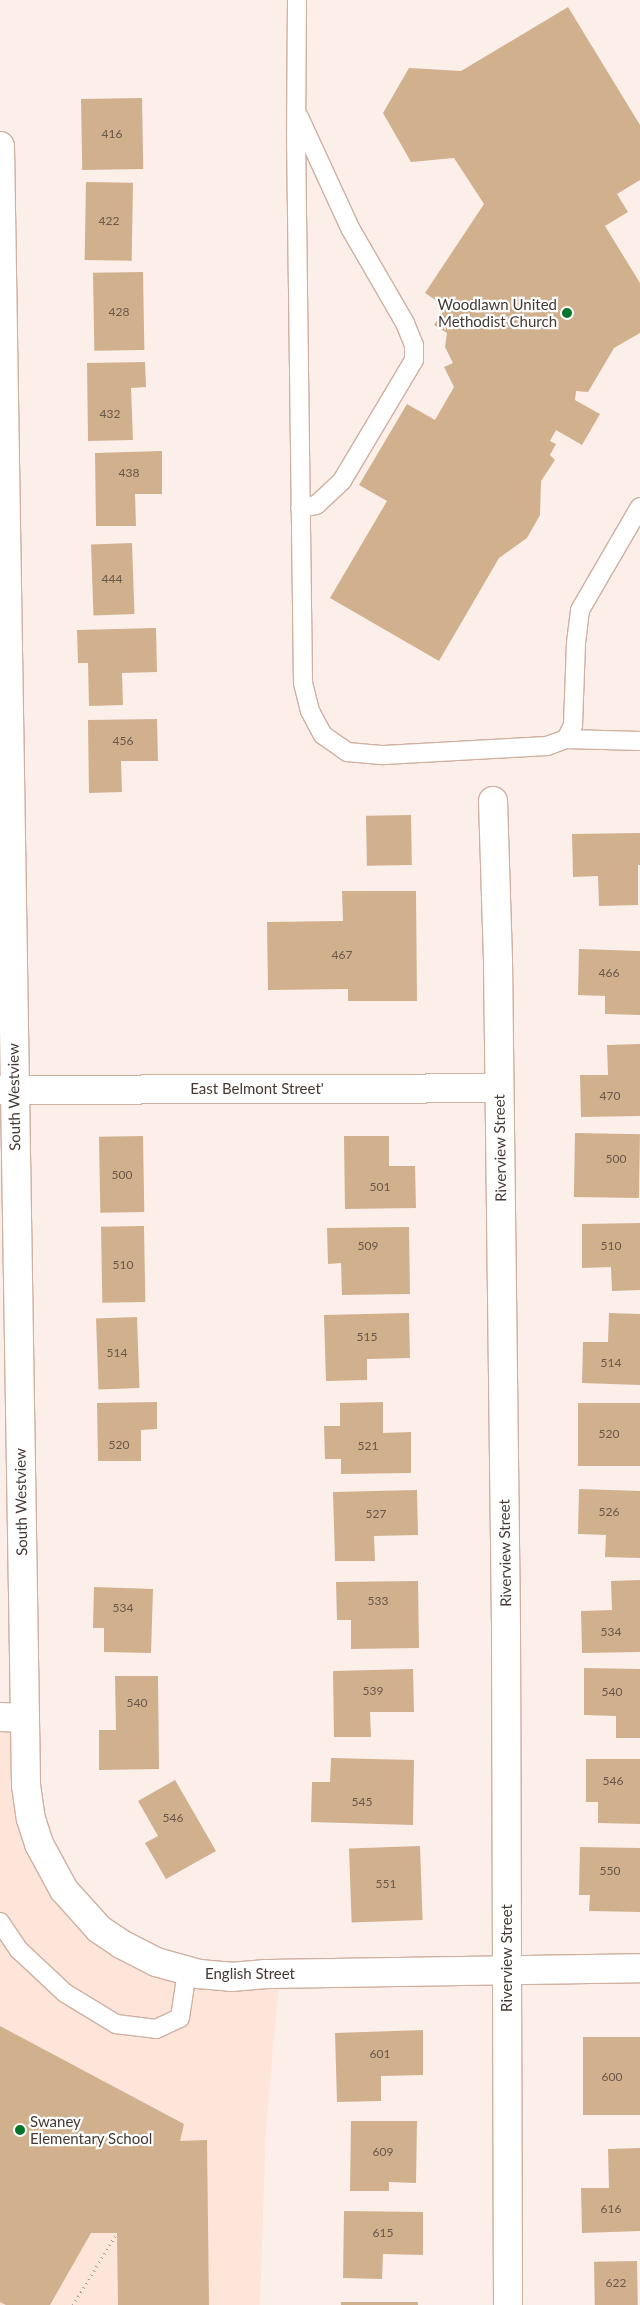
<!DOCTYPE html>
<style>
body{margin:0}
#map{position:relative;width:640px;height:2305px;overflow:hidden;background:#fcefe9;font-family:Lato,sans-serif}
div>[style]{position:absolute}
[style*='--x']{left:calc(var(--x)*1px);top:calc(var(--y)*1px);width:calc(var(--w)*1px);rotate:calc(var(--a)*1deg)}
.built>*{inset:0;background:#fde5da}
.building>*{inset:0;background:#d1b08e;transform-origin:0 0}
.path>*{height:3px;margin-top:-1.5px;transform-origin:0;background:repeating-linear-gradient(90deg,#aea19b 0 1px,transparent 0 5px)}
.roads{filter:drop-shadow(1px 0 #cfb0a1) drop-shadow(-1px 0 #cfb0a1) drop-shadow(0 1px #cfb0a1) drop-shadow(0 -1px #cfb0a1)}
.lane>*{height:18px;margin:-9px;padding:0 9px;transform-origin:9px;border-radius:9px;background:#fff}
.street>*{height:28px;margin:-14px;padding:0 14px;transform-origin:14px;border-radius:14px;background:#fff}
.dots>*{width:14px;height:14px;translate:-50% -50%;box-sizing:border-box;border:2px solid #fff;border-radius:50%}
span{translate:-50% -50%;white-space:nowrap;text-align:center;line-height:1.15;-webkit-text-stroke:4.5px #fff;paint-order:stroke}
.number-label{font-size:12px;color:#69574a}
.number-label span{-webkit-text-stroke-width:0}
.poi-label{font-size:15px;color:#463933}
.right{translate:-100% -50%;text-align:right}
.left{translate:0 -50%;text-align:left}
.street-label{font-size:15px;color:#463933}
</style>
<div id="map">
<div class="built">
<i style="clip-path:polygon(0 1718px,25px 1718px,31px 1819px,64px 1890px,173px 1967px,280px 1974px,266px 2128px,260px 2305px,0 2305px)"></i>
</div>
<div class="building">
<i style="clip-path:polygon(568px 7px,640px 125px,640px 180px,617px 194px,628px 212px,605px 226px,640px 283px,640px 333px,614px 348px,588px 392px,576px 391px,575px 400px,600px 414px,582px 445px,556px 430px,550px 441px,556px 444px,550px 455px,555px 460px,541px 481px,540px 515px,527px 538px,499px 558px,439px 661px,330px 598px,387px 501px,359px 485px,407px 404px,435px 420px,454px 387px,444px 367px,453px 363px,445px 347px,447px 333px,434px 325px,446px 307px,425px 293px,484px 204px,454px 158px,411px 162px,383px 113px,409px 68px,461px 71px)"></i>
<i style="left:142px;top:98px;width:71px;height:61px;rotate:89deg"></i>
<i style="left:86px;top:182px;width:47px;height:78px;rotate:1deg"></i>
<i style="left:143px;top:272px;width:78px;height:50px;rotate:89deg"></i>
<i style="clip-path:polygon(145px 362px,146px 387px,131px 388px,133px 440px,88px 441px,87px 363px)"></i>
<i style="clip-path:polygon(162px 451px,162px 494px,135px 494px,136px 526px,96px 526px,95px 453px)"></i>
<i style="left:132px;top:543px;width:71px;height:41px;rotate:88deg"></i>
<i style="clip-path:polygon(156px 628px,157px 672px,122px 673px,123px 705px,89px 706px,88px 663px,78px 663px,77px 630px)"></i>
<i style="clip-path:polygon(157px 719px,158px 761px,121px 761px,122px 792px,89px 793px,88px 720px)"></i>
<i style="left:411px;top:815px;width:50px;height:45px;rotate:89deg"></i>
<i style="clip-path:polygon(640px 833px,640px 865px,638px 865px,638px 905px,599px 906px,598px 876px,573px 877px,572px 834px)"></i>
<i style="clip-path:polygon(342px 891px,416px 891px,417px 1001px,348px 1001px,348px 989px,268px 990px,267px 922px,343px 921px)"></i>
<i style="clip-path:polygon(579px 949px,640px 951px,640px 1015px,605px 1014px,605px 996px,578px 995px)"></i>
<i style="clip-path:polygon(640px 1044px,640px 1116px,581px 1117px,580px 1075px,608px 1075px,607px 1045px)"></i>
<i style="left:575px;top:1133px;width:65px;height:64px;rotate:1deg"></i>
<i style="left:143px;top:1136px;width:76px;height:44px;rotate:89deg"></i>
<i style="clip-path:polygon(344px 1136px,389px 1136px,389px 1166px,415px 1166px,416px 1208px,345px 1209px)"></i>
<i style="clip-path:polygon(640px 1223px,640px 1290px,612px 1291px,611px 1267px,582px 1268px,582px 1224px)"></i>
<i style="left:144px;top:1226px;width:76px;height:43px;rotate:89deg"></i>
<i style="clip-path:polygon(409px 1227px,410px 1294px,342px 1295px,341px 1263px,328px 1264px,327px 1228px)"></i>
<i style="clip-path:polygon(409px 1313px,410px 1358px,367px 1359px,367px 1380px,326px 1381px,324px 1315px)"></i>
<i style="clip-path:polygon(609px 1313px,640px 1314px,640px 1385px,582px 1383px,583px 1342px,608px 1342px)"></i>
<i style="left:137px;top:1317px;width:71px;height:41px;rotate:88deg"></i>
<i style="clip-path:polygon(157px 1402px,157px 1429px,141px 1430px,141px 1461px,98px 1461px,97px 1403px)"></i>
<i style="clip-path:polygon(383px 1402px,383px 1433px,411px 1432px,411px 1473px,341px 1474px,341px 1459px,325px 1459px,324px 1426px,340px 1426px,340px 1403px)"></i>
<i style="left:578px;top:1403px;width:62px;height:63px"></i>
<i style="clip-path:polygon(579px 1489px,640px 1491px,640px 1558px,605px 1557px,606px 1535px,578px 1534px)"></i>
<i style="clip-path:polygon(417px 1490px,418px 1535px,374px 1536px,375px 1561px,335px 1561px,333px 1492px)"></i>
<i style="clip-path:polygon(640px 1580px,640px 1652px,582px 1653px,581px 1611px,612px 1610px,611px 1581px)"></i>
<i style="clip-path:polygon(418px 1581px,419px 1648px,351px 1649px,351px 1620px,337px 1620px,336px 1582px)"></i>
<i style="clip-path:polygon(94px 1587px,153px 1589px,151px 1653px,104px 1652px,104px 1628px,93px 1628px)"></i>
<i style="clip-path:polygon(584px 1668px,640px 1669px,640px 1738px,616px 1738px,616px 1716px,584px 1715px)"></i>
<i style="clip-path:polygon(413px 1669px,414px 1712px,370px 1712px,371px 1737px,334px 1737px,333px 1671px)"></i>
<i style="clip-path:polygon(115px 1676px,158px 1676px,159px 1769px,99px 1770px,99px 1730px,116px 1730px)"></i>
<i style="clip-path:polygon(331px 1758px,414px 1760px,413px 1825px,311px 1822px,312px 1782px,330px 1782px)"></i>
<i style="clip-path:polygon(586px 1759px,640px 1759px,640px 1824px,598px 1823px,598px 1802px,586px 1802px)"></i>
<i style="clip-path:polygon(175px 1780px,216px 1851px,166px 1879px,145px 1843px,158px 1836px,138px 1801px)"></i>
<i style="left:420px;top:1846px;width:74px;height:71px;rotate:88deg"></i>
<i style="clip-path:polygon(580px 1847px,640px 1848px,640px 1912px,589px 1911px,590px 1895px,579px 1895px)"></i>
<i style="clip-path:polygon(0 2026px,184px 2124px,180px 2141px,207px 2140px,209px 2305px,118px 2305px,117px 2233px,91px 2233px,50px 2305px,6px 2305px,0 2302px)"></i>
<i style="clip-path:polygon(423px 2030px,423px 2075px,381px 2076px,381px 2101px,337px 2102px,335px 2033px)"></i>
<i style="left:640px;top:2037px;width:78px;height:57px;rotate:90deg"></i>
<i style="clip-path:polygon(351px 2121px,417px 2121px,416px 2183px,389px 2182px,389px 2191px,350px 2191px)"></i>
<i style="clip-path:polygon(640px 2148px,640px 2231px,582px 2233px,581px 2188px,609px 2188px,608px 2149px)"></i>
<i style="clip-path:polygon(344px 2211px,423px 2212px,423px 2255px,383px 2254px,382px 2279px,343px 2278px)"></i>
<i style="left:637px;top:2261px;width:44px;height:43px;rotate:89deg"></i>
<i style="left:341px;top:2302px;width:77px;height:3px"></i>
</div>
<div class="path">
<i style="--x:73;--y:2305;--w:84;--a:-58.6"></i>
</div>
<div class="roads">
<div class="lane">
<i style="--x:297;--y:0;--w:134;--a:90.4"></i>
<i style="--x:296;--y:134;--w:549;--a:89.27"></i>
<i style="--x:303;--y:683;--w:29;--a:76"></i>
<i style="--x:310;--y:711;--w:27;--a:62"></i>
<i style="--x:323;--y:735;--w:29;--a:35"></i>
<i style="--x:347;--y:752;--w:37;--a:5"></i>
<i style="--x:384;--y:755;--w:163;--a:-3.2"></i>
<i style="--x:547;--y:746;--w:20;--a:-20"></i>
<i style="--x:566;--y:739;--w:16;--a:-63"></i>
<i style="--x:573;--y:725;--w:82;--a:-87.9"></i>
<i style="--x:576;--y:643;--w:33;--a:-83"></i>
<i style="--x:580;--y:610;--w:119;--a:-59.8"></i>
<i style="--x:299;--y:117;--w:122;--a:65.3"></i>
<i style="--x:350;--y:228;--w:110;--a:59.9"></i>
<i style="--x:405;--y:323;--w:24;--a:68"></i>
<i style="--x:414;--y:345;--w:15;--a:90"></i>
<i style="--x:414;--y:360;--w:141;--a:120.8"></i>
<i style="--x:342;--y:481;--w:35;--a:137"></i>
<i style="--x:316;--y:505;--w:16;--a:169"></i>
<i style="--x:566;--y:739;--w:74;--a:1.5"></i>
<i style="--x:0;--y:1922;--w:34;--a:56"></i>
<i style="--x:19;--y:1950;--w:63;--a:43.1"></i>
<i style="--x:65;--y:1993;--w:60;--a:31.3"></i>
<i style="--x:116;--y:2024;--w:40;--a:7.1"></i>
<i style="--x:156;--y:2029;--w:26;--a:-25"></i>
<i style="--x:180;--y:2018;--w:48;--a:-81.5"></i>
</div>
<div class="street">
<i style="--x:0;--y:146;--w:1639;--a:89.09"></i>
<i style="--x:26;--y:1785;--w:34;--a:82"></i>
<i style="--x:31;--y:1819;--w:26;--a:72"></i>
<i style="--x:39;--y:1844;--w:52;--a:61.5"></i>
<i style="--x:64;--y:1890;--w:52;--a:48.1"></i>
<i style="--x:99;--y:1929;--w:27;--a:34"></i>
<i style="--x:121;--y:1944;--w:39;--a:27"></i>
<i style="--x:156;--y:1962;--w:45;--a:15.6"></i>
<i style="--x:199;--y:1974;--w:32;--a:5"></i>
<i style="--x:231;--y:1977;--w:35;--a:-5"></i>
<i style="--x:266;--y:1974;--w:374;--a:-0.9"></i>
<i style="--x:493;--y:801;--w:160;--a:88.2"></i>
<i style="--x:498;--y:961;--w:667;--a:89.31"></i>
<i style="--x:506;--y:1628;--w:677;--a:89.83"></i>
<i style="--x:0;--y:1090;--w:499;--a:-0.2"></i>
<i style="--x:0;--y:1717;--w:25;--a:2"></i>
</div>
</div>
<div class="dots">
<i style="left:567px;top:313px;background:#04762b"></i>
<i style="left:20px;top:2130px;background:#04762b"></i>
</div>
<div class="number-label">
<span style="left:112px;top:134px">416</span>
<span style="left:109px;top:221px">422</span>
<span style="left:119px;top:312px">428</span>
<span style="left:110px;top:414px">432</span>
<span style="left:129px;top:473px">438</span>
<span style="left:112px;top:579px">444</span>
<span style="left:123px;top:741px">456</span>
<span style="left:342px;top:955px">467</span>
<span style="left:609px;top:973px">466</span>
<span style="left:610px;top:1096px">470</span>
<span style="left:616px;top:1159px">500</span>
<span style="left:122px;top:1175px">500</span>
<span style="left:380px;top:1187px">501</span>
<span style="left:368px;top:1246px">509</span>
<span style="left:611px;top:1246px">510</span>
<span style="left:123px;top:1265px">510</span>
<span style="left:367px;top:1337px">515</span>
<span style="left:117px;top:1353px">514</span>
<span style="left:611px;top:1363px">514</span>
<span style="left:609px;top:1434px">520</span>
<span style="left:119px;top:1445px">520</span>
<span style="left:368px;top:1446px">521</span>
<span style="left:609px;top:1512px">526</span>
<span style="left:376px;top:1514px">527</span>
<span style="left:378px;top:1601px">533</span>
<span style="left:123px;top:1608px">534</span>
<span style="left:611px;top:1632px">534</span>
<span style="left:373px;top:1691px">539</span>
<span style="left:612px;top:1692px">540</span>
<span style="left:137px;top:1703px">540</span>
<span style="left:613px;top:1781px">546</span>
<span style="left:362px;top:1802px">545</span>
<span style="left:173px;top:1818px">546</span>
<span style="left:610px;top:1871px">550</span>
<span style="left:386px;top:1884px">551</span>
<span style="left:380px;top:2054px">601</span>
<span style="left:612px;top:2077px">600</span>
<span style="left:383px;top:2152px">609</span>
<span style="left:611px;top:2209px">616</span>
<span style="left:383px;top:2233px">615</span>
<span style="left:616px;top:2283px">622</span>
</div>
<div class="poi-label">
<span class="right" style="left:557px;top:313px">Woodlawn United<br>Methodist Church</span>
<span class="left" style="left:30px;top:2130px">Swaney<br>Elementary School</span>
</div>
<div class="street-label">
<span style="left:257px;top:1089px">East Belmont Street'</span>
<span style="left:14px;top:1097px;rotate:-91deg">South Westview</span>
<span style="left:500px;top:1148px;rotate:-91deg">Riverview Street</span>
<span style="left:21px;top:1502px;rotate:-91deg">South Westview</span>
<span style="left:505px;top:1553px;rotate:-91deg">Riverview Street</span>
<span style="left:507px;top:1958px;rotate:-90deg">Riverview Street</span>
<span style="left:250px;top:1974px">English Street</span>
</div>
</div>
